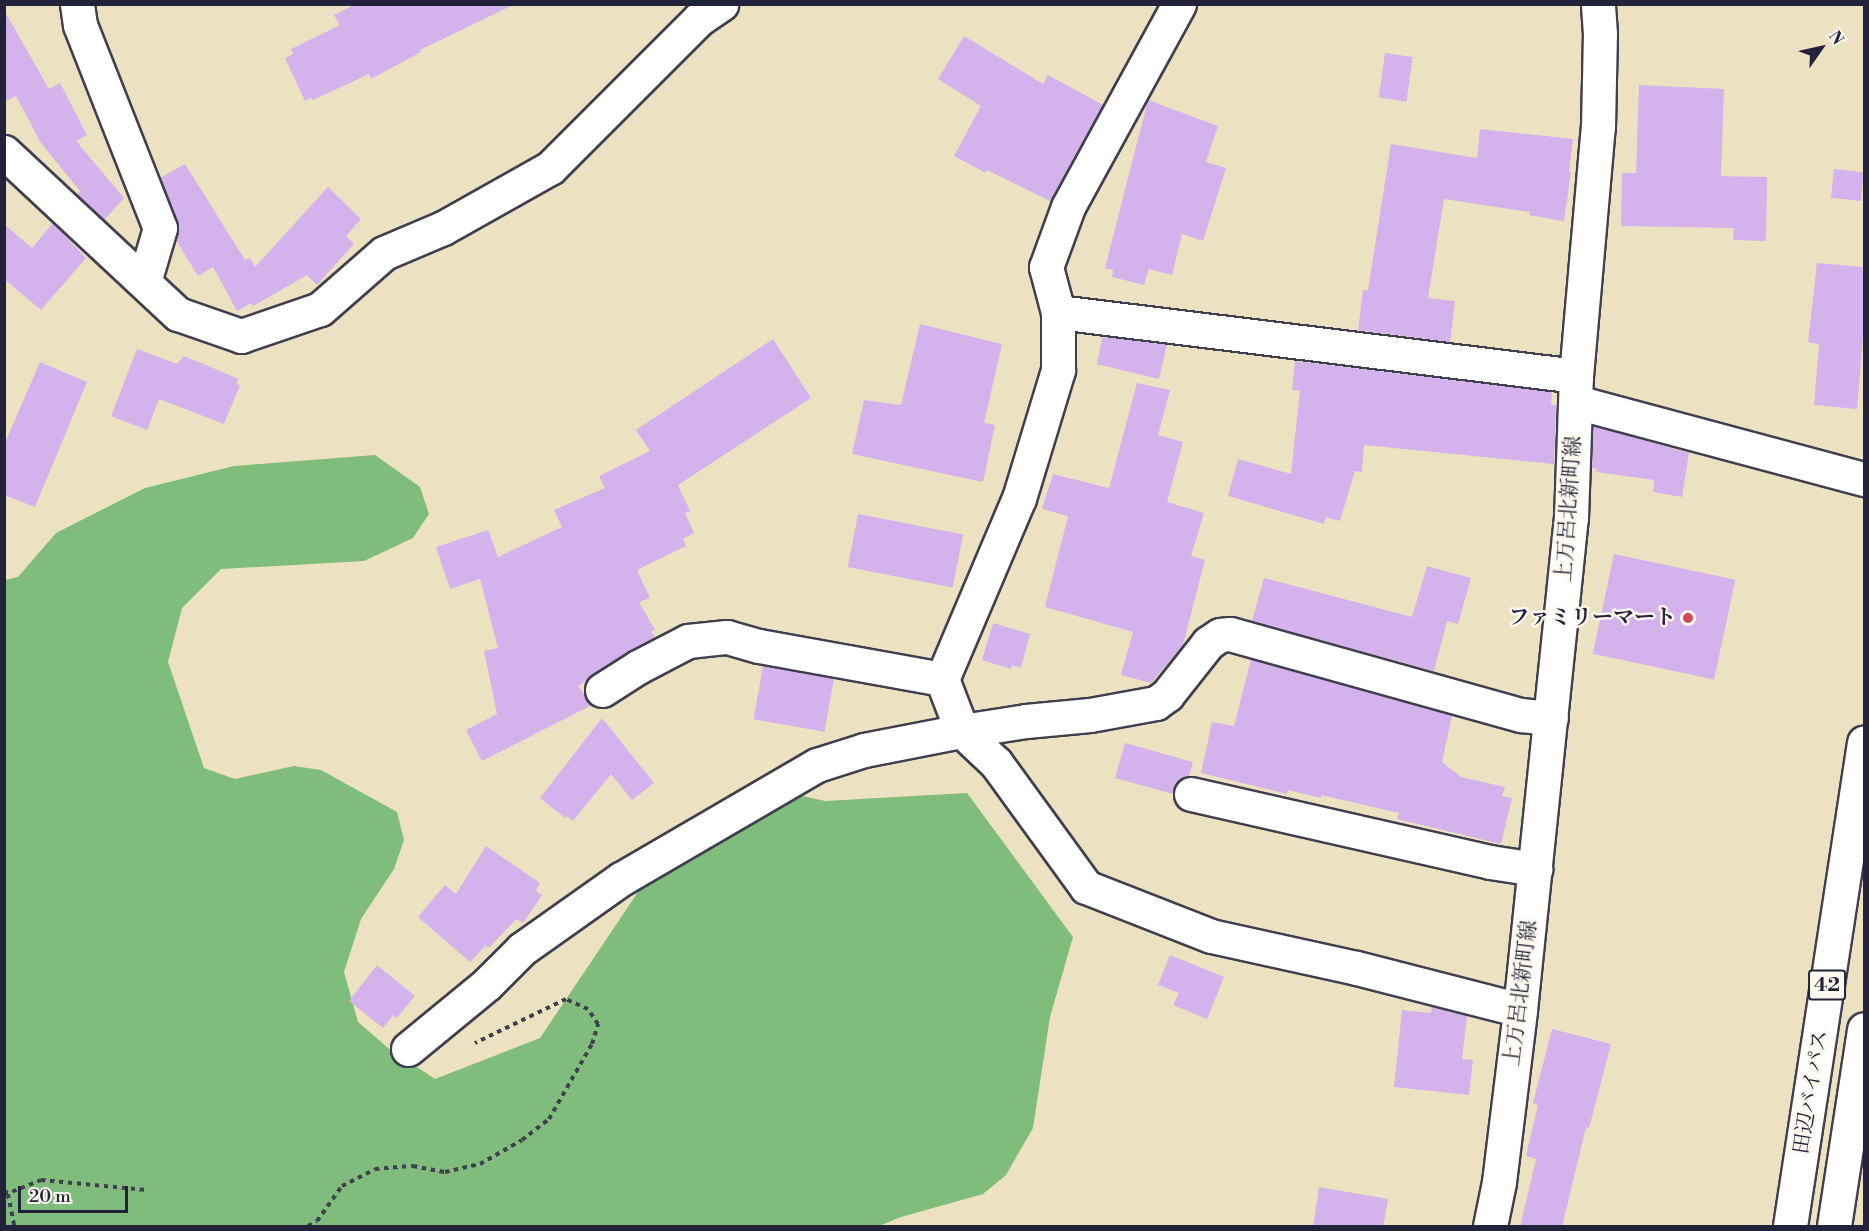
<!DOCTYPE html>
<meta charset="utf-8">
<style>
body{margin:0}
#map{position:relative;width:1869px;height:1231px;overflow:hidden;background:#ece2c2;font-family:"Libre Bodoni","Noto Serif JP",serif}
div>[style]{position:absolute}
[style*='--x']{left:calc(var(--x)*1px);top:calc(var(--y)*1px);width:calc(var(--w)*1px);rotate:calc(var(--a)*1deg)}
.forest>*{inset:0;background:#80bc7b}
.building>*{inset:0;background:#d4b2eb;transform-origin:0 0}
.path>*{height:4px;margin-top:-2px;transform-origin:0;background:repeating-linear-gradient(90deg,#403f4f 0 4.5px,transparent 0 9px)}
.roads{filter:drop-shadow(2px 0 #403f4f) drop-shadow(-2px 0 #403f4f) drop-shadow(0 2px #403f4f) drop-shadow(0 -2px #403f4f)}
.minor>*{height:33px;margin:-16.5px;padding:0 16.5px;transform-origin:16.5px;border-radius:16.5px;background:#fff}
.secondary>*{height:33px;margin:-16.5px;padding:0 16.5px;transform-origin:16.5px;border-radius:16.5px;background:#fff}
.trunk>*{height:33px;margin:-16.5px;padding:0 16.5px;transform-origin:16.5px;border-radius:16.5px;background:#fff}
.dots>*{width:16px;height:16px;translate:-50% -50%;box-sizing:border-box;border:3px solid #fbf7ec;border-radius:50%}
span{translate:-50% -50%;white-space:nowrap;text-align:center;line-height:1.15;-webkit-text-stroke:5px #fbf7ec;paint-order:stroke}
.shield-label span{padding:2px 4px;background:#fbf7ec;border:2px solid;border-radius:4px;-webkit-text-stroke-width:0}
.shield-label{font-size:20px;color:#22223b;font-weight:700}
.street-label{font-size:21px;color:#22223b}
.poi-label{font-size:21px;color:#22223b;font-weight:700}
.right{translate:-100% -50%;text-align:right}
.frame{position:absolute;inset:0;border:6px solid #22223b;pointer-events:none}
.north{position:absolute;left:1791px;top:18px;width:60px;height:60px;-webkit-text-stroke:4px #fbf7ec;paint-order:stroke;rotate:56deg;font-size:16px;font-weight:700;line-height:24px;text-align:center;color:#22223b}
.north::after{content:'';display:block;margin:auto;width:21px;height:27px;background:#22223b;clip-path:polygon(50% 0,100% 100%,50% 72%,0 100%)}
.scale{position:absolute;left:18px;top:1186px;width:110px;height:27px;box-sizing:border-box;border:3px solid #22223b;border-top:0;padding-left:8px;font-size:18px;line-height:21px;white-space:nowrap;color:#22223b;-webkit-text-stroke:4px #fbf7ec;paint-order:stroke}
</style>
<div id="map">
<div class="forest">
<i style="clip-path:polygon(375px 455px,420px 487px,429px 514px,413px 538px,364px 561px,221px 569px,182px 608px,168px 662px,204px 768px,235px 779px,294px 766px,321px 770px,397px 812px,404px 840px,394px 869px,361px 919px,344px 972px,358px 1022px,388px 1048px,435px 1079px,540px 1038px,638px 892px,714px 808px,766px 788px,825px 801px,967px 793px,1073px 937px,1050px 1017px,1033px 1128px,1006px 1175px,983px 1194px,901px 1217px,879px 1226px,5px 1226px,5px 580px,18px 577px,56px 533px,145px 488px,234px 466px)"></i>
</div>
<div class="building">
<i style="clip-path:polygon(356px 4px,515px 4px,420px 50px,421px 52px,371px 79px,369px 74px,313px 100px,311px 98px,305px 101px,285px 58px,293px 54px,291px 49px,340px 25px,334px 15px)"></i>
<i style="clip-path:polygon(4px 10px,49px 89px,60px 83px,87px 135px,76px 141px,124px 198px,104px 220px,77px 195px,80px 191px,41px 143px,16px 96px,4px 102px)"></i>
<i style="clip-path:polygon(964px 36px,1043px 84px,1048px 75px,1103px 105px,1050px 201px,987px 170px,986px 173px,954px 156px,981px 106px,938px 79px)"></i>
<i style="left:1385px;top:53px;width:28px;height:45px;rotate:8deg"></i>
<i style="clip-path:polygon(1639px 85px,1724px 89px,1721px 176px,1767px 177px,1766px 241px,1733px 240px,1734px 228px,1621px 226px,1622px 173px,1636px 173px)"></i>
<i style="clip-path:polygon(1148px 100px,1218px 126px,1206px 162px,1226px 168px,1203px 241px,1182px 234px,1172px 275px,1149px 269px,1144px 285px,1112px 277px,1113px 270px,1105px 268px)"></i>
<i style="clip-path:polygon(1480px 129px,1573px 139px,1569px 172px,1571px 172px,1564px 221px,1529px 215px,1530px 212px,1444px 199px,1428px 298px,1455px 301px,1450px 342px,1358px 330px,1363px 290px,1368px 290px,1391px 144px,1477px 158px)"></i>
<i style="clip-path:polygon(185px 164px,245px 260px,250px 258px,255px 267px,328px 187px,361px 219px,346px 236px,354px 244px,317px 285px,307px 275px,253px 306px,251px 303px,237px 311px,213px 267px,198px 276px,176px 240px,177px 221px,160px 178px)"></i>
<i style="left:1834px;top:169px;width:30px;height:29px;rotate:6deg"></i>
<i style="clip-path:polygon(53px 223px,86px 258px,41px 310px,4px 279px,4px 224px,32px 248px)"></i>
<i style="clip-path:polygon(1817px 263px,1864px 267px,1864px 325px,1857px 409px,1814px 405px,1819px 344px,1808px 342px)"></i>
<i style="clip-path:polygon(920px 324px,1002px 344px,984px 423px,995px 425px,983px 482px,852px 454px,864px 400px,901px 405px)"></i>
<i style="clip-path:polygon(1108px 337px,1167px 344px,1159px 379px,1097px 364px,1102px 338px)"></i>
<i style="clip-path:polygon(773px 339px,811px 398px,678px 485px,690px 511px,685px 513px,694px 533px,683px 539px,686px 546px,637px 570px,650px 598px,639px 602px,655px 630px,651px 632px,655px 637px,628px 651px,578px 686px,592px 705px,482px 761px,466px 730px,497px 714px,484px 651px,498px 648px,480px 579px,450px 589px,436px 547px,488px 530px,498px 557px,562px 527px,554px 510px,605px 488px,599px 476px,650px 451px,636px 430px)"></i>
<i style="clip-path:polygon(137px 349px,177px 364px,184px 356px,239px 379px,236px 384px,240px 385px,224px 424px,159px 399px,147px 430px,111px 416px)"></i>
<i style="clip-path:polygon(1295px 361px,1552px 392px,1551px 405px,1556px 405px,1554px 464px,1364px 445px,1362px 472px,1355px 471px,1340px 521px,1326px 517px,1324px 524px,1228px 496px,1238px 459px,1291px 474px,1300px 390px,1292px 390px)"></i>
<i style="clip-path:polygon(40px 362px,87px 382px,35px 507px,4px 495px,4px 445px)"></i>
<i style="clip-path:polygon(1137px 383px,1170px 390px,1158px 435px,1183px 442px,1167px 502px,1204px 513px,1191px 556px,1205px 560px,1183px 645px,1151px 683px,1121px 675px,1133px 632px,1045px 607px,1068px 516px,1042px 509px,1053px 474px,1109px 488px)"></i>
<i style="clip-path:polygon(1593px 426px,1689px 453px,1682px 497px,1653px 492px,1654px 480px,1596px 472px,1597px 469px,1592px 468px)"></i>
<i style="left:858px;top:514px;width:107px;height:54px;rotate:11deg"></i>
<i style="left:1614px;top:554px;width:124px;height:102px;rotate:12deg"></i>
<i style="clip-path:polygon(1427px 566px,1471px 578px,1458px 624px,1447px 621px,1434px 671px,1252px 621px,1264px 578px,1412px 617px)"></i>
<i style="clip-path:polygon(993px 623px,1030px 634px,1021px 668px,1012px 665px,1011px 669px,982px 660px)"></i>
<i style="clip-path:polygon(1251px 659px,1452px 715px,1442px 762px,1461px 777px,1505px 787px,1502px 796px,1512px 798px,1501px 844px,1397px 819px,1399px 813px,1321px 795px,1321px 798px,1288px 790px,1287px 794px,1201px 773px,1212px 722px,1234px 726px)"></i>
<i style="left:763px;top:666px;width:72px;height:54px;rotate:10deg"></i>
<i style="clip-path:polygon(602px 718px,654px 783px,632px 800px,611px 774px,573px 821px,566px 816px,565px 818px,540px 798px)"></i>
<i style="clip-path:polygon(1125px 743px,1193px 762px,1189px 776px,1177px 782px,1173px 794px,1115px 778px)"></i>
<i style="clip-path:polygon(486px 846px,540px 883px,536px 891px,542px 895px,523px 923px,516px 919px,489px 948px,486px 945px,470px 962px,418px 917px,445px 885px,456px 894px)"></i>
<i style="clip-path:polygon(1170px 955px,1224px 977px,1207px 1019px,1173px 1005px,1179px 993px,1158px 985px)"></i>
<i style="clip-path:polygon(377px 965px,415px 996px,397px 1018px,393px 1015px,383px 1028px,349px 1001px)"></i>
<i style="clip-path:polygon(1432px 1007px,1467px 1016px,1462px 1059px,1473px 1060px,1469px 1095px,1394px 1087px,1402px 1010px,1431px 1013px)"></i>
<i style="clip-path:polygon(1552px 1029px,1611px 1044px,1589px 1128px,1586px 1127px,1562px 1227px,1520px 1227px,1536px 1159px,1526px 1156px,1538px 1105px,1533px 1103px)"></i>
<i style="clip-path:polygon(1319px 1187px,1388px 1199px,1383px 1227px,1313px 1227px)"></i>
</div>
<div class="path">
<i style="--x:4;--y:1190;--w:6;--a:45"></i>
<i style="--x:8;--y:1194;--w:33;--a:79"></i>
<i style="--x:4;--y:1195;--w:40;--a:-22"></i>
<i style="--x:41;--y:1180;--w:106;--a:5.4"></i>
<i style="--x:308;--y:1226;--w:10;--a:-29"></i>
<i style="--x:317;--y:1221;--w:43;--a:-54.5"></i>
<i style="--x:342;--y:1186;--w:37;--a:-27"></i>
<i style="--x:375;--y:1169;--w:38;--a:-5"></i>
<i style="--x:413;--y:1166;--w:33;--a:11"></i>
<i style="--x:445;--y:1172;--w:36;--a:-13"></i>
<i style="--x:480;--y:1164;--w:48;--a:-29.7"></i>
<i style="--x:522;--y:1140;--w:34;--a:-38"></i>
<i style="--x:549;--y:1119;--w:86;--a:-60.2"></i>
<i style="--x:592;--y:1044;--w:21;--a:-73"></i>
<i style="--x:598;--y:1024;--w:18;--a:-124"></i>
<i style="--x:588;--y:1009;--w:24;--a:-156"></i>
<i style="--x:566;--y:999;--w:101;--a:154.2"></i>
</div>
<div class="roads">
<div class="minor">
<i style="--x:77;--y:4;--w:21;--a:82"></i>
<i style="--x:80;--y:25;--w:218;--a:68.5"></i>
<i style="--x:160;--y:228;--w:56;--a:106.5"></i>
<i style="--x:1179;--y:4;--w:231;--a:118.7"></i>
<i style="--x:1068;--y:207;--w:64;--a:110.1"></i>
<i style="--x:1046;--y:267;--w:47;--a:75.1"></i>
<i style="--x:1058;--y:312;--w:58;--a:90"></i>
<i style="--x:1058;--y:370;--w:134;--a:106.9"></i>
<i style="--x:1019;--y:498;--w:197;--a:113"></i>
<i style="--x:942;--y:679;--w:56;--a:69"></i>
<i style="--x:962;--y:731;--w:47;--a:43.3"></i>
<i style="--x:996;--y:763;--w:153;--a:54"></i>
<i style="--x:1086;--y:887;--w:134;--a:21.4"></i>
<i style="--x:1211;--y:936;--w:149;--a:12.4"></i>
<i style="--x:1357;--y:968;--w:168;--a:14.4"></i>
<i style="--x:4;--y:152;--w:238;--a:43"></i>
<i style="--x:178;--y:314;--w:67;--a:19.2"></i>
<i style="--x:241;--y:336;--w:83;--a:-18.9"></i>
<i style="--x:320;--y:309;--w:85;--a:-41.2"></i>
<i style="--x:384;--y:253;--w:64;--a:-23"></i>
<i style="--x:443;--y:228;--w:123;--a:-29.3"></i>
<i style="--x:550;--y:168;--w:211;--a:-45"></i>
<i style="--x:699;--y:19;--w:27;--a:-34"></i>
<i style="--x:1058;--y:312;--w:522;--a:7.04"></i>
<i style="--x:1576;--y:402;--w:298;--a:15"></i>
<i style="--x:602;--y:690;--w:43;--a:-32.6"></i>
<i style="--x:638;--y:667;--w:56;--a:-27.5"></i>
<i style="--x:688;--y:641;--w:39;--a:-6"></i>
<i style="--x:727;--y:637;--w:33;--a:16"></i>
<i style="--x:759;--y:646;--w:186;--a:10.2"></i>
<i style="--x:1191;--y:794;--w:307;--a:12.8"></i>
<i style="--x:1490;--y:862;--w:46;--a:8.8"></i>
<i style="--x:408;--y:1049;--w:102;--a:-39.4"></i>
<i style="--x:487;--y:984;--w:49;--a:-45"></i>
<i style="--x:522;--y:949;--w:121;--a:-35.3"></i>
<i style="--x:621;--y:879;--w:227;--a:-30.2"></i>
<i style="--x:817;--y:765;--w:49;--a:-17.7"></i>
<i style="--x:864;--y:750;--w:100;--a:-11"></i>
<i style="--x:962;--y:731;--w:65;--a:-8.9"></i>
<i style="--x:1026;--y:721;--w:64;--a:-5.4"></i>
<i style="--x:1090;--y:715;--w:67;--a:-10.3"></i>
<i style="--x:1156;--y:703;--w:14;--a:-36"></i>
<i style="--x:1167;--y:695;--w:66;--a:-51.7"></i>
<i style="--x:1208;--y:643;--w:14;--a:-34"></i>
<i style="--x:1220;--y:635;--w:10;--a:-6"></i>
<i style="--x:1230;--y:634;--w:302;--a:15.6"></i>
<i style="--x:1521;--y:715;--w:30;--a:6"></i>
</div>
<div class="secondary">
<i style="--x:1490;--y:1226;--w:45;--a:-78.4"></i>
<i style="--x:1499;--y:1182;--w:173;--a:-83"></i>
<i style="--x:1520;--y:1010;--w:495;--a:-84.1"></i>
<i style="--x:1571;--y:518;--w:142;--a:-88"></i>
<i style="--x:1576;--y:376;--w:250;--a:-85"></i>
<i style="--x:1598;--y:127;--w:93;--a:-88.8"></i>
<i style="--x:1600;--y:34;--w:30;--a:-94"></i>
</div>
<div class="trunk">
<i style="--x:1790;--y:1226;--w:489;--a:-81.3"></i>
<i style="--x:1834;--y:1226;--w:199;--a:-81.3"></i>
</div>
</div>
<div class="dots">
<i style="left:1688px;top:618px;background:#d1495b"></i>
</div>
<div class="shield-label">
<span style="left:1827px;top:985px">42</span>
</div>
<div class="street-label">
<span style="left:1569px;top:509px;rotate:-86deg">上万呂北新町線</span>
<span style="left:1521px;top:993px;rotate:-83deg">上万呂北新町線</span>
<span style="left:1811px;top:1092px;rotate:-81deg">田辺バイパス</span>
</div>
<div class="poi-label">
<span class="right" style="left:1676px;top:618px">ファミリーマート</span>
</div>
<div class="frame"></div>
<div class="north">N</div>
<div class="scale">20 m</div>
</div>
